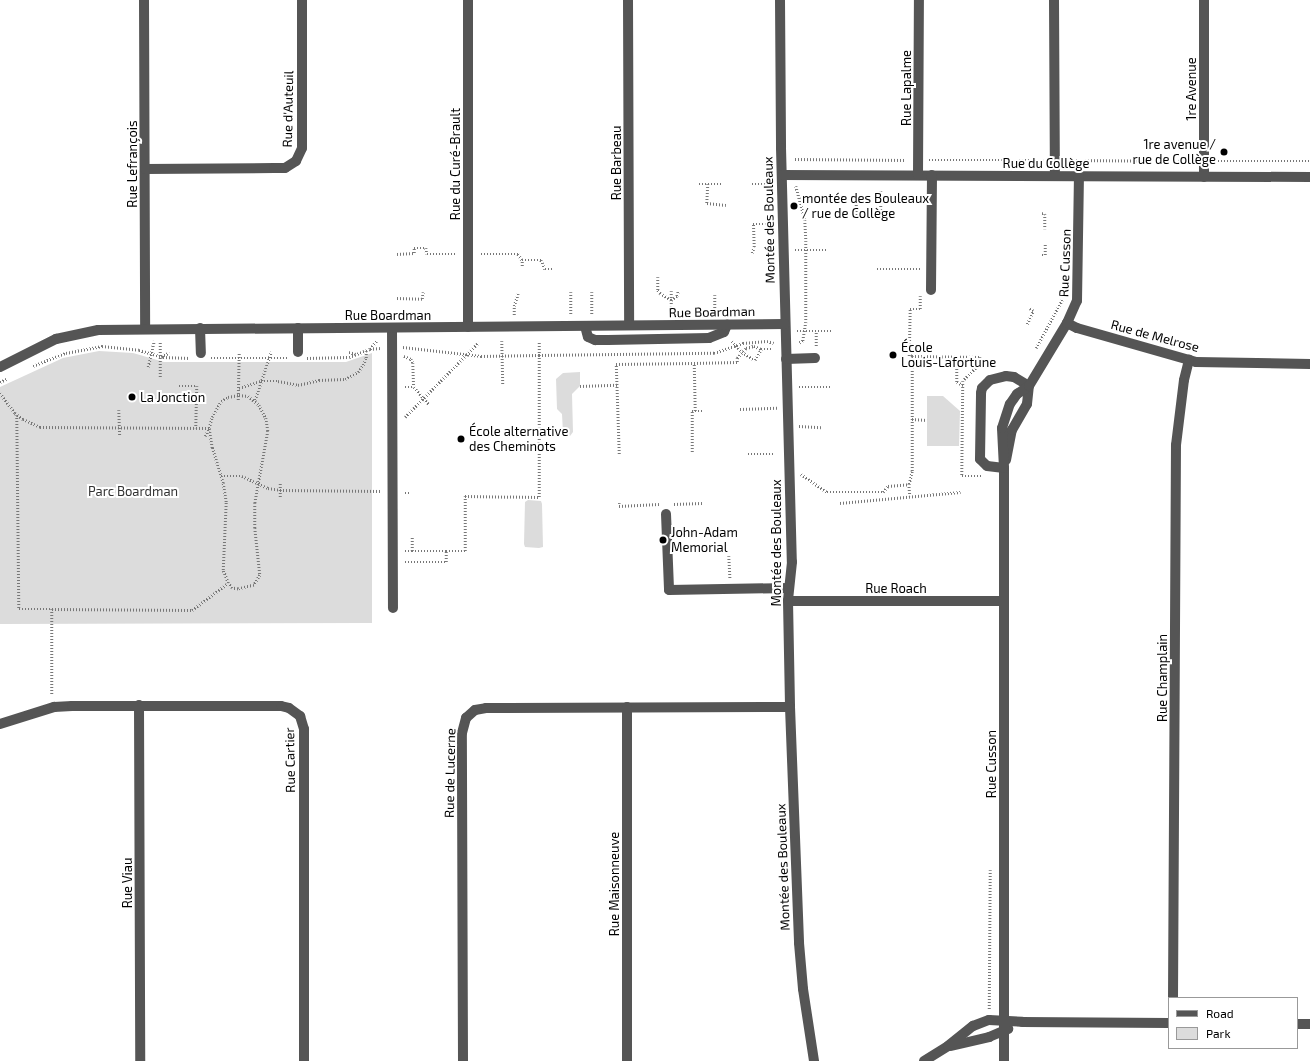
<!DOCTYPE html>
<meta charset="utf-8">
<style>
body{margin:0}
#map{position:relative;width:1310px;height:1061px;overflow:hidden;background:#fff;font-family:"Exo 2",sans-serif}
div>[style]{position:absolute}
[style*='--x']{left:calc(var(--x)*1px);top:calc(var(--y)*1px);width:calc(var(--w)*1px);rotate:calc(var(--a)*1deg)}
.green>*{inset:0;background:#dcdcdc}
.path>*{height:2.5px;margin-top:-1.25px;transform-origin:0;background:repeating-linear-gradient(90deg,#777 0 1px,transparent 0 3px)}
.minor>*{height:10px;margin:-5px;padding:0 5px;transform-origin:5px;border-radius:5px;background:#555}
.dots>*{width:11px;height:11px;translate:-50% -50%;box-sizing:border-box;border:2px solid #fff;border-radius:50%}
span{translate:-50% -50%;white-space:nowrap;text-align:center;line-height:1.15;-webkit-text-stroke:4px #fff;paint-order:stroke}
.street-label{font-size:13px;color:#000}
.poi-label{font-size:13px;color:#000}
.right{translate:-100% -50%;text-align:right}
.left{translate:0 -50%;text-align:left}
.park-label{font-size:13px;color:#333}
.legend{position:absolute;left:1168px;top:997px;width:130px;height:52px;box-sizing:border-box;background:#fff;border:1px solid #999;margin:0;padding:5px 7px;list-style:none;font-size:12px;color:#000}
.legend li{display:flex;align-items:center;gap:8px;height:20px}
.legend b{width:20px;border:1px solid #999}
</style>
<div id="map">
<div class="green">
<i style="clip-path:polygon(99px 351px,133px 353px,164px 362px,346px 362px,372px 353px,372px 623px,0 624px,0 387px,63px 358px)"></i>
<i style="clip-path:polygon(580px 372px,580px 386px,572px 394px,573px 432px,570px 436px,565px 436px,563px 433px,562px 414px,557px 409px,556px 379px,563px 373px)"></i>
<i style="clip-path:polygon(927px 396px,943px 396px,960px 411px,959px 446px,927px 446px)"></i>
<i style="clip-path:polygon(528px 500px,541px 501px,542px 504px,543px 547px,539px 548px,525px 547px,524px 544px,525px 502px)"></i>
</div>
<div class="path">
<i style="--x:795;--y:159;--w:111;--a:0.5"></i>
<i style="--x:929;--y:160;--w:115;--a:0"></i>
<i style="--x:1067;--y:160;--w:125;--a:0.5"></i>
<i style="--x:1215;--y:161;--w:95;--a:0"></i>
<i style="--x:699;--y:184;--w:24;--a:0"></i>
<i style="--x:708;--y:184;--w:19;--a:93"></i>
<i style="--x:707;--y:203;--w:19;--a:6"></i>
<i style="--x:752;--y:184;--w:18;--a:0"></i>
<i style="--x:796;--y:186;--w:35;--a:75"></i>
<i style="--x:805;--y:220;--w:21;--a:87"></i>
<i style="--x:806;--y:241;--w:81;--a:90"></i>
<i style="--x:806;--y:322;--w:19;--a:99"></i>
<i style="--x:803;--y:341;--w:4;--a:153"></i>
<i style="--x:881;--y:191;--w:24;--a:90"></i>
<i style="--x:1042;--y:213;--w:3;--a:18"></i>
<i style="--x:1045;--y:214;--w:15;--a:90"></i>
<i style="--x:856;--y:215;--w:24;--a:-90"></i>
<i style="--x:795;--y:250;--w:31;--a:0"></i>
<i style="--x:752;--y:253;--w:6;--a:-72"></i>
<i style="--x:754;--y:247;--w:23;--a:-92"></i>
<i style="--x:753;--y:224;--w:20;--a:0"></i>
<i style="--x:397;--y:254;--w:17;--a:-3"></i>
<i style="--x:414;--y:253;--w:5;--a:-90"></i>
<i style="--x:414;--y:248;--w:12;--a:0"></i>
<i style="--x:426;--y:248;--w:6;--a:81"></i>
<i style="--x:427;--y:254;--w:29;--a:0"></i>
<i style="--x:481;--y:254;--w:37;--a:0"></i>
<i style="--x:518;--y:254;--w:7;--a:56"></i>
<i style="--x:522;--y:260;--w:19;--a:0"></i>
<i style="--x:541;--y:260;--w:10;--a:66"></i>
<i style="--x:545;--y:269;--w:9;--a:0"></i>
<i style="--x:1042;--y:255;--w:3;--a:0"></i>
<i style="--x:1045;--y:255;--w:11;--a:-90"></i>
<i style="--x:522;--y:266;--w:6;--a:-90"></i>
<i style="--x:877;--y:269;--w:44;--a:0"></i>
<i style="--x:658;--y:277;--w:13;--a:90"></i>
<i style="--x:658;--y:290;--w:4;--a:56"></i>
<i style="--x:660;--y:293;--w:13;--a:32"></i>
<i style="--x:671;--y:300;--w:7;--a:-34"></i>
<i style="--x:677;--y:296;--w:5;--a:-79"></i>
<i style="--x:571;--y:292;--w:22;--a:90"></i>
<i style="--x:592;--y:292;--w:22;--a:90"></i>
<i style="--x:715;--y:295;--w:19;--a:90"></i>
<i style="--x:397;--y:298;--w:25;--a:2"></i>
<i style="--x:422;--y:299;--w:7;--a:-82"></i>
<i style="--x:671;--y:313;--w:22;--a:-90"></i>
<i style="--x:514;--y:315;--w:9;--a:-90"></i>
<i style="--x:514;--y:306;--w:13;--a:-72"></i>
<i style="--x:1027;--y:324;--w:14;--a:-65"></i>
<i style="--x:1033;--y:311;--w:4;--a:-146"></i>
<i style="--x:797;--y:331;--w:34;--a:0"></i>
<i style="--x:502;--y:341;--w:44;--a:88.7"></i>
<i style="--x:732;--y:341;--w:15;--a:48"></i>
<i style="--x:742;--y:352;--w:15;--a:32"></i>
<i style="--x:755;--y:360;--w:13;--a:-61"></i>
<i style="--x:761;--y:349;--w:12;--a:0"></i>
<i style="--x:816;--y:346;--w:15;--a:-90"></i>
<i style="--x:403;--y:347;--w:79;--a:6.6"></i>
<i style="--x:481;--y:356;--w:58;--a:-1"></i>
<i style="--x:539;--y:355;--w:175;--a:-0.7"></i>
<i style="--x:714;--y:353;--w:31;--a:-19"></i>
<i style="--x:743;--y:343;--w:24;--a:-5"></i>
<i style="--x:767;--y:341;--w:7;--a:16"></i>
<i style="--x:1036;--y:348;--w:55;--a:-61.6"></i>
<i style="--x:370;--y:349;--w:11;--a:-52"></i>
<i style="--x:349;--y:352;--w:7;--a:16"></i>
<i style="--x:161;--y:356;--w:9;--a:-21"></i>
<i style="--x:404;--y:356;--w:8;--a:23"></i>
<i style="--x:411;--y:359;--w:4;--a:63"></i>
<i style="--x:413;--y:363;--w:24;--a:88"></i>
<i style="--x:414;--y:387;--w:23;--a:49"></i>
<i style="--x:912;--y:356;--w:3;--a:180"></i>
<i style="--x:909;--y:356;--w:47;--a:-88.8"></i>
<i style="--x:910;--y:309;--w:10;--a:0"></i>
<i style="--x:920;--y:309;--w:13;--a:-90"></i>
<i style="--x:957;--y:357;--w:25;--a:90"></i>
<i style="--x:957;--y:382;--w:7;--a:27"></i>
<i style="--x:211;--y:358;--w:77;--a:0"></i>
<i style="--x:307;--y:358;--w:42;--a:-1.4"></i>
<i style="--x:349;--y:357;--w:22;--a:-21"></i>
<i style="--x:370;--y:349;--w:10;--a:-6"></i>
<i style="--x:33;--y:366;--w:35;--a:-22"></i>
<i style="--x:66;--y:353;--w:37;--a:-11"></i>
<i style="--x:102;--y:346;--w:37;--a:6"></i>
<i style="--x:139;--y:350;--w:25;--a:16"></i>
<i style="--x:163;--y:357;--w:27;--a:2"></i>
<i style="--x:148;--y:367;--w:27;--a:-77"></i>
<i style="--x:160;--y:377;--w:36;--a:-90"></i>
<i style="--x:0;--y:382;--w:7;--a:-27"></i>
<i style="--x:179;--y:386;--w:18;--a:0"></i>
<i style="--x:197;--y:386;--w:42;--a:91.4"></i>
<i style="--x:580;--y:386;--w:37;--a:-2"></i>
<i style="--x:405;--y:387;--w:9;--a:0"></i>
<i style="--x:799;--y:387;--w:32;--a:0"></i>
<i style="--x:239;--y:388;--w:23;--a:-18"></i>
<i style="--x:261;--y:381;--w:17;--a:0"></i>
<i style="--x:278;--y:381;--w:20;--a:11"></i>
<i style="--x:298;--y:385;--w:22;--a:-13"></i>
<i style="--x:319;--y:380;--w:26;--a:-2"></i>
<i style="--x:345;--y:379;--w:15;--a:-28"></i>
<i style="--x:358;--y:372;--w:9;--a:-54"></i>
<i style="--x:363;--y:365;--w:8;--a:-67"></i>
<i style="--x:366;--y:358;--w:7;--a:-90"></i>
<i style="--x:0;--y:393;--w:25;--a:53"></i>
<i style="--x:15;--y:413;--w:10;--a:37"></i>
<i style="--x:23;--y:419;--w:19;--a:25"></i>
<i style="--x:40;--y:427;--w:169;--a:0.3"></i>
<i style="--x:239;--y:395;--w:9;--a:6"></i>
<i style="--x:248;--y:396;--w:14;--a:39"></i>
<i style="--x:259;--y:405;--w:15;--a:62"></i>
<i style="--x:266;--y:418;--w:13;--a:81"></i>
<i style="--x:268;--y:431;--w:73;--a:100.2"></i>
<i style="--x:255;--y:503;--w:25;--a:90"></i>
<i style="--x:255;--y:528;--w:47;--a:83.9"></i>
<i style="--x:260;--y:575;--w:12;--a:121"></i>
<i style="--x:254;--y:585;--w:16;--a:166"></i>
<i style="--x:238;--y:589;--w:6;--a:-171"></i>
<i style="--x:232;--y:588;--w:6;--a:-129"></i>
<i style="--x:228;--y:583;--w:14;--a:-111"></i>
<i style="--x:223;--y:570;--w:68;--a:-87.5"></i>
<i style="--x:226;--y:502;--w:19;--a:-99"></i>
<i style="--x:223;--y:483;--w:37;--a:-107"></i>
<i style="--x:212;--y:448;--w:20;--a:-99"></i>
<i style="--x:209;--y:428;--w:11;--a:-75"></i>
<i style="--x:212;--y:417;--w:18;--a:-61"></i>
<i style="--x:221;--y:401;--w:8;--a:-30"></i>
<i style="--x:228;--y:397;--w:11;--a:-10"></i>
<i style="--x:238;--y:400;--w:48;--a:-88.8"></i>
<i style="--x:255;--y:400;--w:51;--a:-71.6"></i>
<i style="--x:740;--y:409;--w:37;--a:-2"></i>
<i style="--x:119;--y:410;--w:25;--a:88"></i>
<i style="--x:695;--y:411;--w:7;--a:0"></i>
<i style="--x:17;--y:415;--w:194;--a:89.4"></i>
<i style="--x:19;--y:609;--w:33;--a:0"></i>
<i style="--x:52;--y:609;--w:86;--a:90"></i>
<i style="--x:405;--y:417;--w:105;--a:-45.4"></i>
<i style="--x:912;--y:419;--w:15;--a:4"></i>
<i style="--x:799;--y:426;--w:22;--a:3"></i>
<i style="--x:205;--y:436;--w:9;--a:-63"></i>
<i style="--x:692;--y:452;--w:41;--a:-90"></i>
<i style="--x:692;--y:411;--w:3;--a:0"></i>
<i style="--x:695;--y:411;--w:48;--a:-91.2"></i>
<i style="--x:694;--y:363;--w:43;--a:-1.3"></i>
<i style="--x:737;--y:362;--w:4;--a:-90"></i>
<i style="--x:737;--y:358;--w:13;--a:-48"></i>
<i style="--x:746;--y:348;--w:8;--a:-14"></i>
<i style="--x:754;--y:346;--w:8;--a:23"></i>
<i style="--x:619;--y:454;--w:90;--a:-91.9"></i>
<i style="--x:616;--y:364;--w:78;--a:-0.7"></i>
<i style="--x:748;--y:454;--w:25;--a:0"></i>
<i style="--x:801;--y:474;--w:32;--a:35"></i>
<i style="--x:827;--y:492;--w:56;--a:0"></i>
<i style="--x:883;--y:492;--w:8;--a:-50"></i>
<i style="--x:888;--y:486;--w:21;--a:-5"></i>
<i style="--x:909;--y:484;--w:12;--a:85"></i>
<i style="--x:221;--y:476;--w:21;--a:0"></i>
<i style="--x:242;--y:476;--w:29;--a:25"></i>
<i style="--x:268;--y:488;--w:12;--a:9"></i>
<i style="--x:280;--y:490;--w:101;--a:0.6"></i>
<i style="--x:909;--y:484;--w:13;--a:-77"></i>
<i style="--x:912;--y:471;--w:115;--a:-90"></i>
<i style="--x:912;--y:356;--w:68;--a:0.8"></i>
<i style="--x:980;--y:357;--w:7;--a:90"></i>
<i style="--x:980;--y:364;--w:24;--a:135"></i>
<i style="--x:963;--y:381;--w:95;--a:90.6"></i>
<i style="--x:962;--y:476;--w:19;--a:0"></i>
<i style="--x:405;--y:493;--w:6;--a:0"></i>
<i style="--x:280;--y:497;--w:14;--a:-90"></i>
<i style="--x:620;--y:503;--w:3;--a:108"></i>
<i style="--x:619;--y:506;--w:40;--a:-2.9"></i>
<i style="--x:840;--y:503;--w:121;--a:-5.2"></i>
<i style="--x:674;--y:504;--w:28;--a:-2"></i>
<i style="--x:405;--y:551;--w:7;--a:0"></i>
<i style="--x:412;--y:551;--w:15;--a:-90"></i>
<i style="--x:412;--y:551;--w:34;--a:0"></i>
<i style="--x:729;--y:556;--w:22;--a:87"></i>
<i style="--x:405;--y:562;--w:41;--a:0"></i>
<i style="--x:446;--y:562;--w:11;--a:-90"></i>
<i style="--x:446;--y:551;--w:19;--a:0"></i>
<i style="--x:465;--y:551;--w:55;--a:-90"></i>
<i style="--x:465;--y:496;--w:74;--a:0.8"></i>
<i style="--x:539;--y:497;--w:156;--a:-90"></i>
<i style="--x:52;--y:609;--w:140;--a:0.4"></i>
<i style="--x:192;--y:610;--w:45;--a:-36.9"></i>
<i style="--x:989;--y:1009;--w:139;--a:-89.6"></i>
</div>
<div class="minor">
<i style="--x:144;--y:0;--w:328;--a:89.8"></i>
<i style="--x:468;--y:0;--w:327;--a:90"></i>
<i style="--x:628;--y:0;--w:325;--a:89.8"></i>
<i style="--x:780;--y:0;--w:148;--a:89.6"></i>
<i style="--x:781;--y:148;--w:414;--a:88.5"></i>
<i style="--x:792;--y:562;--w:39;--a:96"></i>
<i style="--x:788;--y:601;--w:106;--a:88.9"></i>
<i style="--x:790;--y:707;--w:236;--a:87.8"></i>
<i style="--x:799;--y:943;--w:46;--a:85"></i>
<i style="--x:803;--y:989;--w:73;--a:81.3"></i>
<i style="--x:1054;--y:0;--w:176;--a:89.7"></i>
<i style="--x:145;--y:169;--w:129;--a:-0.4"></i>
<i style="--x:274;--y:168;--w:11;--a:0"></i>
<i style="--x:285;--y:168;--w:13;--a:-32"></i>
<i style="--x:296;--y:161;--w:14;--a:-65"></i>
<i style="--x:302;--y:148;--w:148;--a:-90"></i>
<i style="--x:782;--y:175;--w:528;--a:0.22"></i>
<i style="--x:918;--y:175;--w:175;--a:-89.7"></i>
<i style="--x:1204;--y:177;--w:177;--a:-90"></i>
<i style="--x:931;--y:290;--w:115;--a:-89.5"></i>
<i style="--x:1067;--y:323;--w:11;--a:27"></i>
<i style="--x:1077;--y:328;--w:124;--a:15.9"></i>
<i style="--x:1196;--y:362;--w:114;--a:1"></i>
<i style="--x:585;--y:326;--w:11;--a:75"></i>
<i style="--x:588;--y:337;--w:8;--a:23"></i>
<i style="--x:595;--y:340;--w:13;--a:0"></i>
<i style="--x:608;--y:340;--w:101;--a:-1.1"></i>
<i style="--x:709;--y:338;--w:16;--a:-22"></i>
<i style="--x:724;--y:332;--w:8;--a:-67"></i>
<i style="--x:200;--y:328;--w:25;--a:88"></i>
<i style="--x:298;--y:328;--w:24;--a:90"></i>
<i style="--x:392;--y:328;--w:280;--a:89.8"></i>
<i style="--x:786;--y:359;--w:29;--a:-2"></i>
<i style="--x:0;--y:367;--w:63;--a:-26.6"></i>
<i style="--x:56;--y:339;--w:43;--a:-12.1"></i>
<i style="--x:98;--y:330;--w:687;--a:-0.5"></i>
<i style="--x:1006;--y:460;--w:31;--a:-79"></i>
<i style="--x:1012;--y:430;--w:30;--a:-60"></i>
<i style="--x:1027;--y:404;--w:18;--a:-84"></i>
<i style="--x:1004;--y:468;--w:17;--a:-173"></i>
<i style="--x:987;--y:466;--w:10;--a:-135"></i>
<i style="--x:980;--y:459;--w:66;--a:-89.1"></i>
<i style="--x:981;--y:393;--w:5;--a:-79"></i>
<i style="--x:982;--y:388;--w:11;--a:-45"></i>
<i style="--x:990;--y:380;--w:16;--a:-14"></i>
<i style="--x:1006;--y:376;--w:8;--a:7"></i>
<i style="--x:1014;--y:377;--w:17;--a:31"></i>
<i style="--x:666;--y:514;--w:76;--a:87.7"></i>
<i style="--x:669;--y:590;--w:120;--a:-1"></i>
<i style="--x:788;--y:601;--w:216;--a:0"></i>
<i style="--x:139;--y:705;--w:356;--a:89.8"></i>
<i style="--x:0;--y:724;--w:57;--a:-17.5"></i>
<i style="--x:54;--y:707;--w:18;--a:-3"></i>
<i style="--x:72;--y:706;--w:209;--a:0"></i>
<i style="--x:281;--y:706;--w:8;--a:14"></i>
<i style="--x:289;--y:708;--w:14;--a:36"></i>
<i style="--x:300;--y:716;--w:14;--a:73"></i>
<i style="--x:304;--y:729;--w:332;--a:90"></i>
<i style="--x:1173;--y:998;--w:553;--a:-89.69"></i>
<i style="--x:1176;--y:445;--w:65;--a:-83"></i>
<i style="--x:1184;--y:380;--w:21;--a:-76"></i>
<i style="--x:1297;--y:1024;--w:13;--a:0"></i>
<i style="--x:951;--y:1046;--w:39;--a:-13"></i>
<i style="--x:989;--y:1037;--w:21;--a:-23"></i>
<i style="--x:463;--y:1061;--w:328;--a:-90.2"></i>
<i style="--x:462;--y:733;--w:16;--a:-75"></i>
<i style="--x:466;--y:718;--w:12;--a:-42"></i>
<i style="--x:475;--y:710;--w:11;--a:-10"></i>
<i style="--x:486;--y:708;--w:304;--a:-0.2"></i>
<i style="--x:627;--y:1061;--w:354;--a:-90"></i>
<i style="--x:924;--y:1061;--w:28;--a:-32"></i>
<i style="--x:948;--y:1046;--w:32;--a:-39"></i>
<i style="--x:973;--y:1026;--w:17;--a:-21"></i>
<i style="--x:989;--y:1020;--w:33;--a:3"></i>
<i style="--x:1022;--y:1022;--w:147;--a:0.4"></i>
<i style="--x:1004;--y:1061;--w:593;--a:-90"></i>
<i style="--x:1004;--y:468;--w:40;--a:-92.9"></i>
<i style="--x:1002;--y:428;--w:25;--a:-72"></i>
<i style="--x:1010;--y:404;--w:12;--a:-55"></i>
<i style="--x:1017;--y:394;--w:14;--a:-34"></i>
<i style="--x:1029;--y:386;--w:74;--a:-58.9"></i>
<i style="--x:1067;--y:323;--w:24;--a:-66"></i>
<i style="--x:1077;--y:301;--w:125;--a:-89.1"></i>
</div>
<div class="dots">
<i style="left:1224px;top:152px;background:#000"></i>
<i style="left:794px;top:206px;background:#000"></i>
<i style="left:893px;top:355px;background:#000"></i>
<i style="left:132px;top:397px;background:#000"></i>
<i style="left:461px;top:439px;background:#000"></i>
<i style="left:663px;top:540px;background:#000"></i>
</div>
<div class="street-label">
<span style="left:906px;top:88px;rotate:-90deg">Rue Lapalme</span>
<span style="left:1191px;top:89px;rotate:-90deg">1re Avenue</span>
<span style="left:288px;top:109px;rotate:-89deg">Rue d'Auteuil</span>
<span style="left:616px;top:163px;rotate:-90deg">Rue Barbeau</span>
<span style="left:1046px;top:163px">Rue du Collège</span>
<span style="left:132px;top:164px;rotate:-90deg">Rue Lefrançois</span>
<span style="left:455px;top:164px;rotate:-90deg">Rue du Curé-Brault</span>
<span style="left:769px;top:220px;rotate:-91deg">Montée des Bouleaux</span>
<span style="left:1065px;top:263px;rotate:-88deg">Rue Cusson</span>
<span style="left:712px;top:312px;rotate:-1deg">Rue Boardman</span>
<span style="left:388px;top:315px">Rue Boardman</span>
<span style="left:1155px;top:336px;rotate:15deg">Rue de Melrose</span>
<span style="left:776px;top:543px;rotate:-90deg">Montée des Bouleaux</span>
<span style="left:896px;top:588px">Rue Roach</span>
<span style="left:1162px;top:678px;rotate:-90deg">Rue Champlain</span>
<span style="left:290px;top:760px;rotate:-91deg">Rue Cartier</span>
<span style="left:991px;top:764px;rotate:-90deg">Rue Cusson</span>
<span style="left:450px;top:773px;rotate:-89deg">Rue de Lucerne</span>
<span style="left:783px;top:867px;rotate:-92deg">Montée des Bouleaux</span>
<span style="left:127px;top:883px;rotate:-90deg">Rue Viau</span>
<span style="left:614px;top:884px;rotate:-90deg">Rue Maisonneuve</span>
</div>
<div class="poi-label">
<span class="right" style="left:1216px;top:152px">1re avenue /<br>rue de Collège</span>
<span class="left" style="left:802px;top:206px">montée des Bouleaux<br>/ rue de Collège</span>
<span class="left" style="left:901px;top:355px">École<br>Louis-Lafortune</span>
<span class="left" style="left:140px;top:397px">La Jonction</span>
<span class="left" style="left:469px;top:439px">École alternative<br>des Cheminots</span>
<span class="left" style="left:671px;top:540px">John-Adam<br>Memorial</span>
</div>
<div class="park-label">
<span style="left:133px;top:491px">Parc Boardman</span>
</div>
<ul class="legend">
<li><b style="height:5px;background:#555"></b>Road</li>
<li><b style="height:11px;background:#dcdcdc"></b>Park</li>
</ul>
</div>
